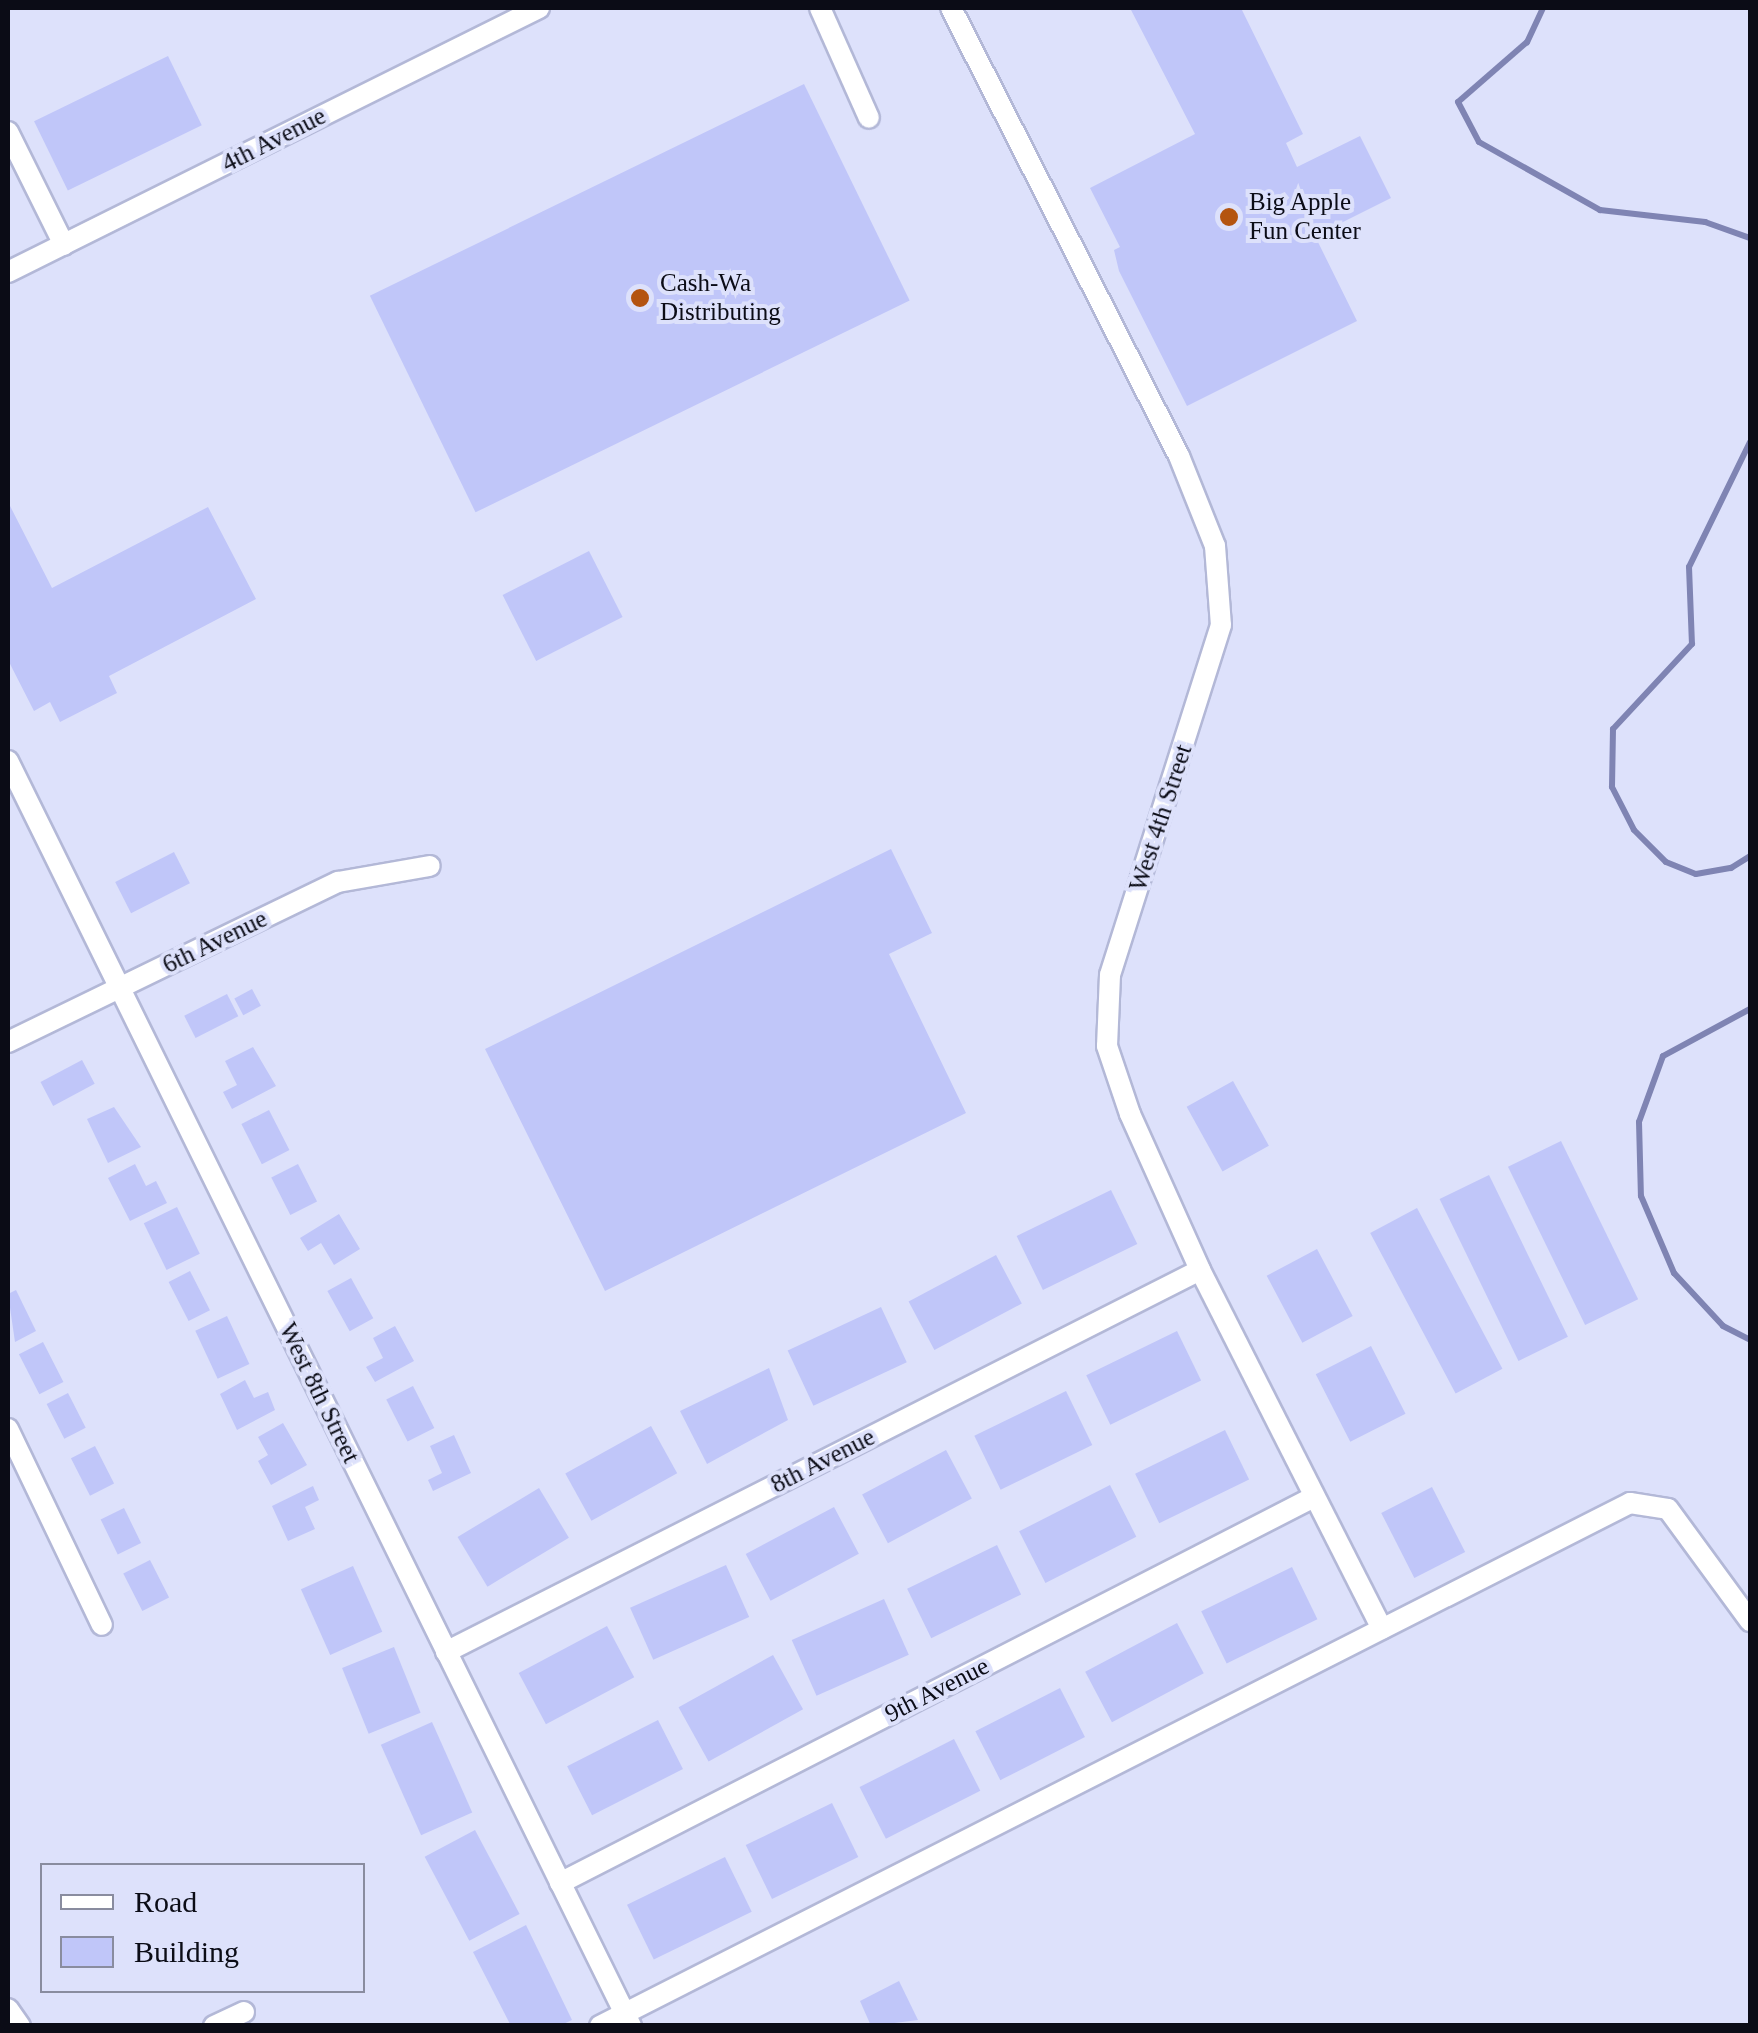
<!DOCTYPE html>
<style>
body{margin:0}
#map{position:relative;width:1758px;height:2033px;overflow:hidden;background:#dde1fb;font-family:Georgia,serif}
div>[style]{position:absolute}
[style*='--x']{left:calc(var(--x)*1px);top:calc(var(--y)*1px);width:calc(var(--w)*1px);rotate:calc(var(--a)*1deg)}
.stream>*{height:6px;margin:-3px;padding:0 3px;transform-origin:3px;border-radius:3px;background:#7f84b3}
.building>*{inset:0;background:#c0c6f9;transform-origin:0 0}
.roads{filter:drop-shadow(2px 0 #b3b8d7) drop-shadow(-2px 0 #b3b8d7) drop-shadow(0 2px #b3b8d7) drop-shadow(0 -2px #b3b8d7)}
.minor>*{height:20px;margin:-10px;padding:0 10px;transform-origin:10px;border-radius:10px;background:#fff}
.dots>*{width:28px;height:28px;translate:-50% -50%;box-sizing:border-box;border:5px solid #dde1fb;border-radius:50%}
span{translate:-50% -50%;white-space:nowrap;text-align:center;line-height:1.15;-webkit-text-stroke:8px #dde1fb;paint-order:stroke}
.street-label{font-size:25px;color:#0b0c16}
.poi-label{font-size:25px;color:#0b0c16}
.left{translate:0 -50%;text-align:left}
.frame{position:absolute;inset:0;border:10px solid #0b0c16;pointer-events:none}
.legend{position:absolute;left:40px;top:1863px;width:325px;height:130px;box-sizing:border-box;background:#dde1fb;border:2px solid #898c9f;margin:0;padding:12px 18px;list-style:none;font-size:30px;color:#0b0c16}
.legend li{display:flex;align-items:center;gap:20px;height:50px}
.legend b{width:50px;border:2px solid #898c9f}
</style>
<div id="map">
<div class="stream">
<i style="--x:1543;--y:8;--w:38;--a:115"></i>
<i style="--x:1527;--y:42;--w:91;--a:139"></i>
<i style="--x:1458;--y:102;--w:45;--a:62.3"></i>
<i style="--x:1479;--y:142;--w:139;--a:29.3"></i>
<i style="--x:1600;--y:210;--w:106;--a:6.5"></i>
<i style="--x:1705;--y:222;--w:48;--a:19.6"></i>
<i style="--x:1750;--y:442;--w:139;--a:116"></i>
<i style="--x:1689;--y:567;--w:77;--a:87.8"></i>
<i style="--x:1692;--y:644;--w:116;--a:132.9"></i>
<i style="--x:1613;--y:729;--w:58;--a:91"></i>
<i style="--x:1612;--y:787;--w:48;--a:62.9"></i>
<i style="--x:1634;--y:830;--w:45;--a:45"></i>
<i style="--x:1666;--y:862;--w:32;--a:22"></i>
<i style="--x:1696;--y:874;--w:36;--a:-10"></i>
<i style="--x:1731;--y:868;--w:22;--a:-32"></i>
<i style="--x:1750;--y:1009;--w:99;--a:151.6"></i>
<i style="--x:1663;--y:1056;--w:70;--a:110"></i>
<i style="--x:1639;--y:1122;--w:74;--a:88.5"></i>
<i style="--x:1641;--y:1196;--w:84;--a:66.8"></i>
<i style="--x:1674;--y:1273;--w:72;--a:47.2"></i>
<i style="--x:1723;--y:1326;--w:30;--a:27"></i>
</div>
<div class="building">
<i style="clip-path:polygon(1130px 8px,1241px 8px,1303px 134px,1286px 143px,1297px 167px,1360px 136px,1391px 198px,1315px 236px,1357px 321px,1187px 406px,1119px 271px,1114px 250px,1120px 247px,1090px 188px,1195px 134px)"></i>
<i style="left:168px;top:56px;width:77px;height:149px;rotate:64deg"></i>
<i style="left:804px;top:84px;width:241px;height:483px;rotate:64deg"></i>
<i style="clip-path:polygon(8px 502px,52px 588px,208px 507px,256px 599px,109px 676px,117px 693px,60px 722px,50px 702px,34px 711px,8px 660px)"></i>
<i style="left:589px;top:551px;width:74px;height:97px;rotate:63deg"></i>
<i style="clip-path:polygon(891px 849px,932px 933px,889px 954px,966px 1113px,605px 1291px,485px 1049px)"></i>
<i style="left:174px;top:852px;width:35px;height:66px;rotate:63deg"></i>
<i style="left:252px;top:989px;width:19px;height:20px;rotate:62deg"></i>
<i style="left:227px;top:994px;width:25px;height:48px;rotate:63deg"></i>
<i style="clip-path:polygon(253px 1047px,276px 1086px,232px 1109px,223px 1092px,237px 1085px,225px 1061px)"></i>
<i style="left:82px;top:1060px;width:27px;height:47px;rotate:62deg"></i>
<i style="left:1233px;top:1081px;width:74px;height:53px;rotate:61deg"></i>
<i style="clip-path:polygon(114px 1107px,141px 1147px,108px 1163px,87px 1119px)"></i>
<i style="left:269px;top:1110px;width:45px;height:31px;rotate:63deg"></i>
<i style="left:1561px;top:1141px;width:176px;height:59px;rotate:64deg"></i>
<i style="clip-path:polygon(135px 1164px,146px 1186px,156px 1181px,167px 1203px,130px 1221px,108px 1178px)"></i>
<i style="left:298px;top:1164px;width:42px;height:30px;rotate:63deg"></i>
<i style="left:1489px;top:1175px;width:180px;height:55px;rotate:64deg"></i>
<i style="left:1111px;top:1190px;width:60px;height:105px;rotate:64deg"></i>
<i style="left:177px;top:1207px;width:52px;height:37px;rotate:64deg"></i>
<i style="left:1417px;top:1208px;width:182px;height:53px;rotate:62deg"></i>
<i style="clip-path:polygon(339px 1214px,360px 1249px,334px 1265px,321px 1243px,308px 1251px,300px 1238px)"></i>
<i style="left:1317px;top:1249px;width:76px;height:57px;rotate:62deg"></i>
<i style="left:996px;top:1255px;width:55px;height:99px;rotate:62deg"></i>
<i style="left:190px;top:1271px;width:44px;height:24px;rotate:63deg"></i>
<i style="left:351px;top:1278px;width:46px;height:27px;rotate:61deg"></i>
<i style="clip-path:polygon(16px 1290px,36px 1331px,15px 1342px,8px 1294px)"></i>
<i style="left:881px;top:1307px;width:61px;height:103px;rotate:65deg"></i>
<i style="left:227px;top:1316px;width:53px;height:35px;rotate:65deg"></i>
<i style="clip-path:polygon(395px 1326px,414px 1361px,375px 1382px,366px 1367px,383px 1358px,373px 1338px)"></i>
<i style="left:1177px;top:1331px;width:55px;height:101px;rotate:64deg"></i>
<i style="left:43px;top:1342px;width:45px;height:27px;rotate:63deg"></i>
<i style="left:1371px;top:1346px;width:76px;height:62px;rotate:63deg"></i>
<i style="clip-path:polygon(769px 1368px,788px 1420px,707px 1464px,680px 1411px)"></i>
<i style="clip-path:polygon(245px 1380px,254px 1398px,268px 1392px,275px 1410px,237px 1430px,220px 1394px)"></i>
<i style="left:413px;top:1386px;width:47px;height:30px;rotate:63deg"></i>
<i style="left:1066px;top:1391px;width:60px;height:102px;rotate:64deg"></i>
<i style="left:68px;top:1393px;width:39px;height:24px;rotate:63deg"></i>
<i style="clip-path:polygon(283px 1423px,307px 1465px,271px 1485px,258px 1461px,268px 1455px,258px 1437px)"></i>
<i style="left:651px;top:1426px;width:54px;height:98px;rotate:61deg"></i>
<i style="left:1225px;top:1430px;width:55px;height:100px;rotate:64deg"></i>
<i style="clip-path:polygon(454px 1435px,471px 1473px,433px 1491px,428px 1480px,442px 1473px,430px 1446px)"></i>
<i style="left:95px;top:1446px;width:42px;height:27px;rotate:63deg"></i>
<i style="left:946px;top:1450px;width:55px;height:95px;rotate:62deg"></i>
<i style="left:1110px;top:1485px;width:58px;height:102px;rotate:63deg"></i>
<i style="clip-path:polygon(313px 1486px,319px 1500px,305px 1507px,315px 1529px,288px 1541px,272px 1506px)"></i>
<i style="left:1432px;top:1487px;width:73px;height:57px;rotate:63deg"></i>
<i style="left:539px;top:1488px;width:58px;height:95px;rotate:59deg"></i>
<i style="left:834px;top:1507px;width:53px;height:100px;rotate:62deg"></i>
<i style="left:124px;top:1508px;width:39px;height:26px;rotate:64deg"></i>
<i style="left:997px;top:1545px;width:55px;height:100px;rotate:64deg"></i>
<i style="left:150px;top:1560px;width:42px;height:30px;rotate:63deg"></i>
<i style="left:726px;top:1565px;width:57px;height:105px;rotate:66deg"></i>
<i style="left:353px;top:1566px;width:72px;height:57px;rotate:66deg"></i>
<i style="left:1292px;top:1567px;width:58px;height:101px;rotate:64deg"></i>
<i style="left:884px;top:1599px;width:61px;height:101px;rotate:66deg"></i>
<i style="left:1177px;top:1623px;width:57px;height:104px;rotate:62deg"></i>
<i style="left:607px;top:1626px;width:58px;height:100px;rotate:62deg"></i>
<i style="left:394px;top:1647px;width:71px;height:56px;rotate:68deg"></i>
<i style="left:773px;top:1655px;width:62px;height:108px;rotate:61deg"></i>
<i style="left:1060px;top:1688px;width:55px;height:95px;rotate:63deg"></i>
<i style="left:658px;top:1720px;width:55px;height:102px;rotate:63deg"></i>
<i style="left:432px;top:1722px;width:99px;height:56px;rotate:66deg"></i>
<i style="left:954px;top:1739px;width:58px;height:106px;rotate:63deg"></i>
<i style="left:832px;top:1803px;width:60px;height:96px;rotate:64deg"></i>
<i style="left:475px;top:1830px;width:95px;height:57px;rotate:62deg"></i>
<i style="left:725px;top:1857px;width:61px;height:109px;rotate:64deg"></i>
<i style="clip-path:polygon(526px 1925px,572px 2020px,559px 2026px,511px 2026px,473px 1952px)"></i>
<i style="clip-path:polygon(899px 1981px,918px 2020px,871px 2026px,860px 2001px)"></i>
</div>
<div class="roads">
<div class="minor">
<i style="--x:820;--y:8;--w:120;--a:66"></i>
<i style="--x:951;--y:8;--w:503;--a:63.03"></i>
<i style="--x:1179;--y:456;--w:97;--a:68.2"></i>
<i style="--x:1215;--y:546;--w:79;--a:85.7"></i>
<i style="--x:1221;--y:625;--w:367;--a:107.6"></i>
<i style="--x:1110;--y:975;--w:71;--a:92.4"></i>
<i style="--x:1107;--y:1046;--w:72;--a:71.3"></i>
<i style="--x:1130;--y:1114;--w:171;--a:65.8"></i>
<i style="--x:1200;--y:1270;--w:402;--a:63.1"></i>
<i style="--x:8;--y:132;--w:126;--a:63.6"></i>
<i style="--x:8;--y:272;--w:593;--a:-26.44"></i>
<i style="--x:8;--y:761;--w:1410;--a:63.78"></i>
<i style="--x:8;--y:1042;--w:367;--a:-25.9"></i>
<i style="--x:338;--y:882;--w:93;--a:-9.9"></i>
<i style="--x:8;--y:1429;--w:217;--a:64.4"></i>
<i style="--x:446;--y:1652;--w:845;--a:-26.87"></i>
<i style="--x:560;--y:1883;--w:847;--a:-27.11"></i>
<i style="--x:8;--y:2009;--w:21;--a:55"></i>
<i style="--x:214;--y:2026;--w:33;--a:-25"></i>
<i style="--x:600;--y:2026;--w:1155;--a:-26.92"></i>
<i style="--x:1630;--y:1503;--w:38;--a:9"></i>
<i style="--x:1668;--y:1509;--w:139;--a:53.8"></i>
</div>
</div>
<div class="dots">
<i style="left:1229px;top:217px;background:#b45410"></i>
<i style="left:640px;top:298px;background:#b45410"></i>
</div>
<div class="street-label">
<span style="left:274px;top:140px;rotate:-27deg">4th Avenue</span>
<span style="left:1161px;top:818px;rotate:-72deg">West 4th Street</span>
<span style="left:215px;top:942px;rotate:-26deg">6th Avenue</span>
<span style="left:319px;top:1393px;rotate:64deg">West 8th Street</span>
<span style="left:823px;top:1461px;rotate:-27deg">8th Avenue</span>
<span style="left:937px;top:1690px;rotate:-27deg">9th Avenue</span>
</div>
<div class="poi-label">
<span class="left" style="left:1249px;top:217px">Big Apple<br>Fun Center</span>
<span class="left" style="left:660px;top:298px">Cash-Wa<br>Distributing</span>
</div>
<div class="frame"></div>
<ul class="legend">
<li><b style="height:12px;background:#fff"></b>Road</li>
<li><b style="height:28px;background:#c0c6f9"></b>Building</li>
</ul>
</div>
